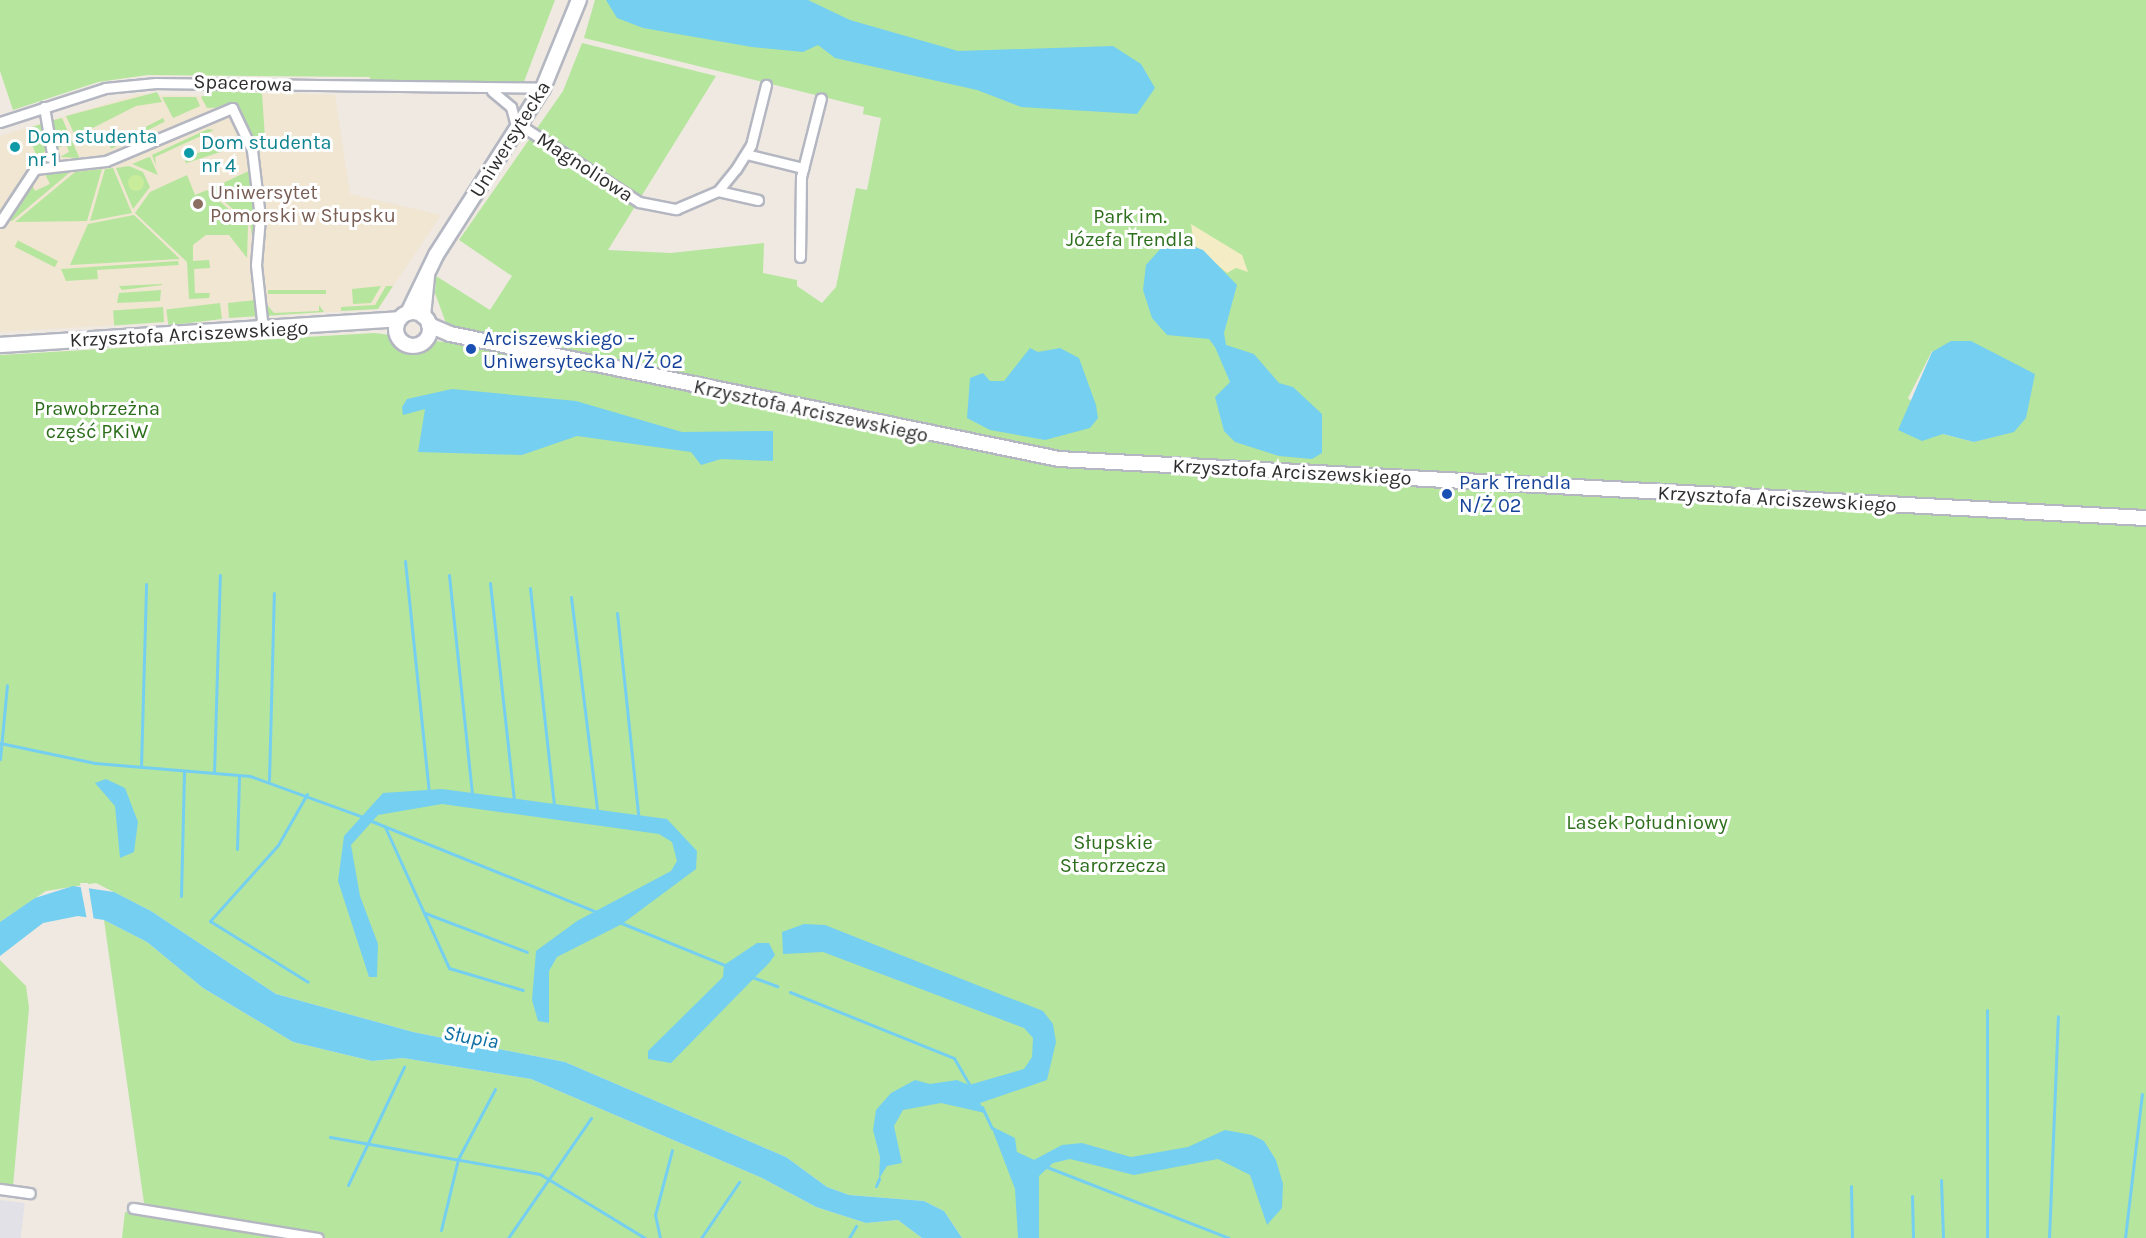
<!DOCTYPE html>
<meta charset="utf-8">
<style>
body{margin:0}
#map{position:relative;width:2146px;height:1238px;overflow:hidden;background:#efe9e1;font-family:Karla,sans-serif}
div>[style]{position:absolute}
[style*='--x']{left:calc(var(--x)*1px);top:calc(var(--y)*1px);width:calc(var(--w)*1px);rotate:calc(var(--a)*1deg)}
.industrial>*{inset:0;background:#e3e1e8;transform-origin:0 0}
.education>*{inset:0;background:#f0e6d1}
.green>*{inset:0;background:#b6e59e;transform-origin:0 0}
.sand>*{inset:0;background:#f3ecc5}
.pitch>*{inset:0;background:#c9ec9a}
.round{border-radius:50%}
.water>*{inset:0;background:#75cff0}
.pier>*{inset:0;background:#efe9e1}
.stream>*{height:3px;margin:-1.5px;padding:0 1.5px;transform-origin:1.5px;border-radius:1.5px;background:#75cff0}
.roads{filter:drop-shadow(2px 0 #b4b7c1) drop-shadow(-2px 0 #b4b7c1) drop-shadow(0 2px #b4b7c1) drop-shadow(0 -2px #b4b7c1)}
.street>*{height:9px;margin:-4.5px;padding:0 4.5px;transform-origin:4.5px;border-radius:4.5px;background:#fff}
.secondary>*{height:14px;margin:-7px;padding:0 7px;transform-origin:7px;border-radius:7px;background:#fff}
.secondary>.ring{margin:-7px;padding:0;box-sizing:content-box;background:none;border:14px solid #fff;border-radius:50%}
.dots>*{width:16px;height:16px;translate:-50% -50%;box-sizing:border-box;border:3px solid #fff;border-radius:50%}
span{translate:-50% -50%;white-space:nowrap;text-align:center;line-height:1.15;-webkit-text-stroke:6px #fff;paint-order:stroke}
.street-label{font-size:20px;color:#2e2e2e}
.culture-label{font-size:20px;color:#0d838f}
.left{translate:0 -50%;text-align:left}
.education-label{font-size:20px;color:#785e54}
.park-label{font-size:20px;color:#2c6e1b}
.transit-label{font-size:20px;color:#164399}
.water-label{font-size:21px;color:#0d6fa3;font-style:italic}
</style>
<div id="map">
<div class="industrial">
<i style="left:0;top:1200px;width:25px;height:38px;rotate:7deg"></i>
</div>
<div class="education">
<i style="clip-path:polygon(212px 91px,335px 95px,350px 194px,441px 215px,378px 309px,0 332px,0 136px,137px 94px,206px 96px)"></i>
</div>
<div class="green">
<i style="clip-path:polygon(0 0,555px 0,522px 87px,370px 83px,370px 77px,148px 75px,98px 82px,13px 110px,0 71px)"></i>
<i style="clip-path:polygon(evenodd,595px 0,2146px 0,2146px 1238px,962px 1238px,944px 1211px,924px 1201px,849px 1195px,827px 1187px,786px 1157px,565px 1062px,413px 1032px,276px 994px,151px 911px,96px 883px,46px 891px,0 922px,0 355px,375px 333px,443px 342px,447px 326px,435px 293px,436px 276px,490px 310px,512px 276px,459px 240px,563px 91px,582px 43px,716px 76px,608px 250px,671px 253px,764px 243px,763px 273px,797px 280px,797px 286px,822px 303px,836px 287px,856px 188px,867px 190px,881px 118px,863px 114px,864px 107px,584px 38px,595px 0,1932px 351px,2014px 431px,1974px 442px,1943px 434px,1908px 398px,1932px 351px)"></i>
<i style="clip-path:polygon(212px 91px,262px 93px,265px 139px,253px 139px,237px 107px,207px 108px,201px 97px)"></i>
<i style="clip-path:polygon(157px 92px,162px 102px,136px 106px,77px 136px,78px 142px,66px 116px)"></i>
<i style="clip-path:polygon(162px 97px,196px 97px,200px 106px,173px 118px)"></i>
<i style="clip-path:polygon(62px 118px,79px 157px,79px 158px,60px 157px,69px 152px,66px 144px,56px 149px,50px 121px)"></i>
<i style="left:163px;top:118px;width:4px;height:60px;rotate:63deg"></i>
<i style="clip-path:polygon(44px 123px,48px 149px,37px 157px,26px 129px)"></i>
<i style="clip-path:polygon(208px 129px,214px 130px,155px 157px,156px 166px,152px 155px)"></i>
<i style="left:241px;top:139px;width:6px;height:60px;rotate:72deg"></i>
<i style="clip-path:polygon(149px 157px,150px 157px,158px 175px,132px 164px)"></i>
<i style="clip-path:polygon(129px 166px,143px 172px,150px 187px,133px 209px,116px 168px)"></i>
<i style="clip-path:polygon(75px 168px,12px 221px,6px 219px,30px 181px,35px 191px,50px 184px,43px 170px)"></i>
<i style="clip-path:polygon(113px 168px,132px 213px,90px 221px,105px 169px)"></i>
<i style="clip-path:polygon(102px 169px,87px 221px,15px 222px,75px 172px)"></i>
<i style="clip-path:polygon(251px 170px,258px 218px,253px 241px,250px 224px,210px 189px)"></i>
<i style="clip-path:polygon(187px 175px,195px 195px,207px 190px,248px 226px,247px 258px,229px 235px,206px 235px,193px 245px,193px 261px,209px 260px,210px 268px,194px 269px,195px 293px,210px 293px,209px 298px,189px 299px,187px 262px,135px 213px,150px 192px)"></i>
<i style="clip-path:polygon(134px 215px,180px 259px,70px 265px,88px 224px)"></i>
<i style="left:58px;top:261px;width:7px;height:45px;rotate:117deg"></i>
<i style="clip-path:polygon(178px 261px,179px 265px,97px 270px,98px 279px,66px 281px,61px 269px)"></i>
<i style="clip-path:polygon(162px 285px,122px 290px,119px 286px,162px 284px)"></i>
<i style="clip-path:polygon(381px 286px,371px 303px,353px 304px,352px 289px)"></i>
<i style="clip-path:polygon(386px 286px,393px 286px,378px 309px,341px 311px,341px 307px,375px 305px)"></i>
<i style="clip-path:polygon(161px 290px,160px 301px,117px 303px,119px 293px)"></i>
<i style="left:326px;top:290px;width:4px;height:58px;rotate:90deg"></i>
<i style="clip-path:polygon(256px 300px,260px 316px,229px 318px,228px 303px)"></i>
<i style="left:220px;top:303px;width:16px;height:54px;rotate:83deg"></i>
<i style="clip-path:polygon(319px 305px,324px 312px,264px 316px,268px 306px,274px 313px,319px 311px)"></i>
<i style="left:163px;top:307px;width:15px;height:50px;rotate:86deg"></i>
<i style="clip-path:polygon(104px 920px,147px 942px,203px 988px,293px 1042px,372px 1061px,403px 1058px,531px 1079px,762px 1178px,816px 1207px,866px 1223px,898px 1220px,922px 1238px,315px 1238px,144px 1203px)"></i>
<i style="clip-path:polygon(0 960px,26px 986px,29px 1008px,13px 1186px,0 1184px)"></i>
<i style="clip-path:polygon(125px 1212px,292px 1235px,297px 1238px,122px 1238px)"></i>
</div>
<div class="sand">
<i style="clip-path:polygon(1191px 224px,1242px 255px,1248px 272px,1236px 268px,1227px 273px,1194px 245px)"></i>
</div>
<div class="pitch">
<i class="round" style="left:128px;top:175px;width:16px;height:16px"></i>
</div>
<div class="water">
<i style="clip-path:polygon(606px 0,808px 0,850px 20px,958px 51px,1113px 46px,1141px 64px,1155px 88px,1137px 114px,1021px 107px,977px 90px,835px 58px,818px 45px,803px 52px,752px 47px,643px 28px,617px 18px)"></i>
<i style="clip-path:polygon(1170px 238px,1203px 250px,1237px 285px,1224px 333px,1226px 345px,1254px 354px,1279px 383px,1293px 387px,1322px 414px,1322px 453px,1312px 459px,1279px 456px,1235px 442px,1224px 431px,1215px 397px,1230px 382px,1215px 347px,1209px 339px,1167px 335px,1152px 318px,1143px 290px,1146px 265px)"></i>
<i style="clip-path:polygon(1951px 341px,1971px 341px,2035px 374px,2026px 418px,2014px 432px,1974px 442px,1943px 434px,1922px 441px,1898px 430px,1932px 352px)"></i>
<i style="clip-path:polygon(1030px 348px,1038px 352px,1060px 348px,1079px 358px,1096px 405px,1098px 418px,1090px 428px,1045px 440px,990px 430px,967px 418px,970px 378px,983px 373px,990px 381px,1004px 381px)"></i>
<i style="clip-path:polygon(452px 389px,576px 401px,682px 432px,773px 431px,773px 461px,721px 459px,701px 465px,691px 452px,577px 436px,522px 455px,418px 452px,425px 409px,403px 415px,402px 407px,407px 399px)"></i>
<i style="clip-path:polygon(106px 779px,125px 788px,138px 822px,134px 852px,120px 858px,115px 806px,95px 783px)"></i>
<i style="clip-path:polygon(442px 789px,667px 819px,697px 851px,696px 869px,622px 924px,557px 957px,549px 971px,549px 1023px,538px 1021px,532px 1000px,536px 951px,577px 921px,671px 871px,677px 861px,672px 842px,659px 834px,442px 804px,378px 815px,351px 845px,360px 896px,378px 944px,377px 977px,369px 977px,338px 881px,344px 836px,383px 793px)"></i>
<i style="clip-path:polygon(73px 886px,114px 892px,151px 911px,276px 994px,413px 1032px,565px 1062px,786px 1157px,827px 1187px,849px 1195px,924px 1201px,944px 1211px,962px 1238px,922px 1238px,898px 1220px,866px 1223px,816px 1207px,762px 1178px,531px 1079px,403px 1058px,372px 1061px,293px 1042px,203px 988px,147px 942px,104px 920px,78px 916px,43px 923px,0 956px,0 922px,35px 898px)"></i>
<i style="clip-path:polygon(804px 924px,825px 925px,1043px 1011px,1053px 1024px,1056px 1042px,1047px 1080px,980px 1103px,985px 1113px,941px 1103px,903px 1110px,894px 1126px,902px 1163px,887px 1166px,879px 1179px,880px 1157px,873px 1130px,876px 1110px,891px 1093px,915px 1080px,930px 1084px,957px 1080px,969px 1085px,1024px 1069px,1032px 1057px,1033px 1038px,1024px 1028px,823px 952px,783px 954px,782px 932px)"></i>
<i style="clip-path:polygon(757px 943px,769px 943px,775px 955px,769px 963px,671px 1063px,648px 1059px,648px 1051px,723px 977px,724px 965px)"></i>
<i style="clip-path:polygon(991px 1126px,1015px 1138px,1017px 1153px,1032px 1161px,1062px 1145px,1082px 1143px,1131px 1157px,1188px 1147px,1225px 1130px,1252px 1135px,1264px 1141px,1276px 1160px,1283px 1184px,1282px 1208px,1267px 1225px,1250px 1175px,1218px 1159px,1134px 1175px,1070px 1159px,1053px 1163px,1039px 1176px,1039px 1238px,1018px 1238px,1015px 1189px)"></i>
</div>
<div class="pier">
<i style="clip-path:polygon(80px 883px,88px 883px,94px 921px,87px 920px)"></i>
</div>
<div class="stream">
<i style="--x:405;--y:561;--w:232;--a:84.1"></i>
<i style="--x:449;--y:575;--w:220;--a:84"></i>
<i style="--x:490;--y:583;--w:217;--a:83.7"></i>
<i style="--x:530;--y:588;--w:217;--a:83.7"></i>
<i style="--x:571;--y:597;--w:215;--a:83"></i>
<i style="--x:617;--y:613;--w:202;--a:84"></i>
<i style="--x:0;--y:743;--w:97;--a:11.9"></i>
<i style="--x:95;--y:763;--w:156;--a:4.8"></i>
<i style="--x:250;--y:776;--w:120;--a:19.9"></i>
<i style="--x:0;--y:759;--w:74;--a:-84.6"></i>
<i style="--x:141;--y:767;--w:183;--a:-88.4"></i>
<i style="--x:214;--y:773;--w:198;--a:-88.3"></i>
<i style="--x:269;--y:780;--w:187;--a:-88.5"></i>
<i style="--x:307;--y:794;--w:59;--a:119.6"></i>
<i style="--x:278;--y:845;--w:102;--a:131.8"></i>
<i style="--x:210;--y:921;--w:115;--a:31.9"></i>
<i style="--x:369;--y:820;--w:248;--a:22"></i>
<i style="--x:385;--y:827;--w:155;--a:65.6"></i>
<i style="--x:449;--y:968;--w:77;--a:16.6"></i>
<i style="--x:237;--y:849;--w:73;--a:-88.4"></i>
<i style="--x:181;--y:896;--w:125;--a:-88.6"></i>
<i style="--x:425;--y:913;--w:109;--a:20.9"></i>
<i style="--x:619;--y:922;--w:117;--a:22.2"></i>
<i style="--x:752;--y:977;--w:27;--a:20"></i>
<i style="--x:790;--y:992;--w:177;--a:21.9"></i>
<i style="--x:954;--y:1058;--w:34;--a:60"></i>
<i style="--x:982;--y:1107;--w:23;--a:65"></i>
<i style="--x:330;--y:1137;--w:213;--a:10"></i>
<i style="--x:540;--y:1174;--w:123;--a:31.4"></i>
<i style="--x:1014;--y:1152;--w:23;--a:25"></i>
<i style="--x:1047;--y:1167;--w:195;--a:21.3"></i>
<i style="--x:1941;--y:1180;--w:58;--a:88"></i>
<i style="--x:348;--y:1185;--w:131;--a:-64.6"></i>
<i style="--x:876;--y:1186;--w:8;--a:-67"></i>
<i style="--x:1851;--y:1186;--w:52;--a:88.9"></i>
<i style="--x:1912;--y:1196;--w:42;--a:88.6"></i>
<i style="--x:441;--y:1230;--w:73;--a:-76.5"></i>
<i style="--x:458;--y:1159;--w:79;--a:-62.1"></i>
<i style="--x:508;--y:1238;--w:146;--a:-55.3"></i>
<i style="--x:660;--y:1238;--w:24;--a:-102"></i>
<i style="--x:655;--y:1215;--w:67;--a:-75.3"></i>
<i style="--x:701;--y:1238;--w:68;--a:-55.8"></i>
<i style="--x:849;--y:1238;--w:14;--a:-60"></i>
<i style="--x:1987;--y:1238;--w:228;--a:-90"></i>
<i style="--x:2049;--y:1238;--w:222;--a:-87.7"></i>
<i style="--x:2125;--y:1238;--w:145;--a:-83.3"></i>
</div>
<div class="roads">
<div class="street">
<i style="--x:492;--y:91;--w:25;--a:40"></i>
<i style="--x:511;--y:107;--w:24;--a:75"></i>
<i style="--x:44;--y:107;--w:59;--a:80.2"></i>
<i style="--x:0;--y:122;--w:110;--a:-17.9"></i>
<i style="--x:105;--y:88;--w:51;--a:-5.6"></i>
<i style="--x:156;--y:83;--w:387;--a:0.7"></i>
<i style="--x:520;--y:125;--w:142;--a:32.9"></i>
<i style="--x:639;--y:202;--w:38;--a:11"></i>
<i style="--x:676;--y:209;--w:46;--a:-23.2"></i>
<i style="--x:718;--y:191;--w:28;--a:-51"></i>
<i style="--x:736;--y:169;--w:28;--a:-58"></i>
<i style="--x:751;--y:145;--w:62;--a:-76"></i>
<i style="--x:746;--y:154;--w:59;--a:13.8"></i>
<i style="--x:718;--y:191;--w:41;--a:12.7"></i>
<i style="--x:0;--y:222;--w:64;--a:-56.6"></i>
<i style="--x:35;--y:169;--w:71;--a:-6.4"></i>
<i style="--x:106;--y:161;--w:137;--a:-22.8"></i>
<i style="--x:232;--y:108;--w:47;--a:64.5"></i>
<i style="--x:252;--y:150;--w:67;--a:83.2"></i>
<i style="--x:260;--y:217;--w:48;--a:94.8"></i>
<i style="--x:256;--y:265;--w:64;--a:83.8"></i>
<i style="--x:800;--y:257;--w:80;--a:-89.3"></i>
<i style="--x:801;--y:177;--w:81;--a:-75.8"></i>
<i style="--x:0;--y:1189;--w:30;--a:8"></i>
<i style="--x:133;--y:1208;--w:187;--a:9.2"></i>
</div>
<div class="secondary">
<i class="ring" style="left:396px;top:312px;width:20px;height:20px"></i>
<i style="--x:408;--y:313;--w:64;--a:-64.2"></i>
<i style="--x:436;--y:255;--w:198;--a:-57.4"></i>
<i style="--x:543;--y:88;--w:95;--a:-67.8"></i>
<i style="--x:423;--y:316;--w:40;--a:-84.3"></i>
<i style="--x:429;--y:325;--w:23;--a:23"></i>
<i style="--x:450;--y:334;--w:622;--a:11.6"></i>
<i style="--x:1059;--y:459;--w:1089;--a:3.11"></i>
<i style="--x:0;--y:345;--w:400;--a:-3.7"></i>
</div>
</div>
<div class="dots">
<i style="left:15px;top:147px;background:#0f9aa8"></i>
<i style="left:189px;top:153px;background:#0f9aa8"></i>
<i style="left:198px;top:204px;background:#8d6e63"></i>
<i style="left:471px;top:349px;background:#1a4fb4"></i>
<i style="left:1447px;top:494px;background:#1a4fb4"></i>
</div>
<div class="street-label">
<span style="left:243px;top:83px;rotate:2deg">Spacerowa</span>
<span style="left:510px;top:139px;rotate:-58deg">Uniwersytecka</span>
<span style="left:585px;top:167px;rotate:33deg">Magnoliowa</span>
<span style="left:189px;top:334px;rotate:-3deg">Krzysztofa Arciszewskiego</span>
<span style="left:811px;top:411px;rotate:12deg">Krzysztofa Arciszewskiego</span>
<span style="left:1292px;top:472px;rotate:3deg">Krzysztofa Arciszewskiego</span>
<span style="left:1777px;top:499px;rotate:3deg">Krzysztofa Arciszewskiego</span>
</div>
<div class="culture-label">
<span class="left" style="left:27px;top:148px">Dom studenta<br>nr 1</span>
<span class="left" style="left:201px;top:154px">Dom studenta<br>nr 4</span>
</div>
<div class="education-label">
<span class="left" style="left:210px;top:204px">Uniwersytet<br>Pomorski w Słupsku</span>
</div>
<div class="park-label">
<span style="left:1130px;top:228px">Park im.<br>Józefa Trendla</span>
<span style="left:97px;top:420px">Prawobrzeżna<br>część PKiW</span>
<span style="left:1647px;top:822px">Lasek Południowy</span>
<span style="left:1113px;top:854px">Słupskie<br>Starorzecza</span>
</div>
<div class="transit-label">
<span class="left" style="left:483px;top:350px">Arciszewskiego -<br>Uniwersytecka N/Ż 02</span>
<span class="left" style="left:1459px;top:494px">Park Trendla<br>N/Ż 02</span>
</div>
<div class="water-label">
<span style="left:471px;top:1037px;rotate:10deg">Słupia</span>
</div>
</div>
